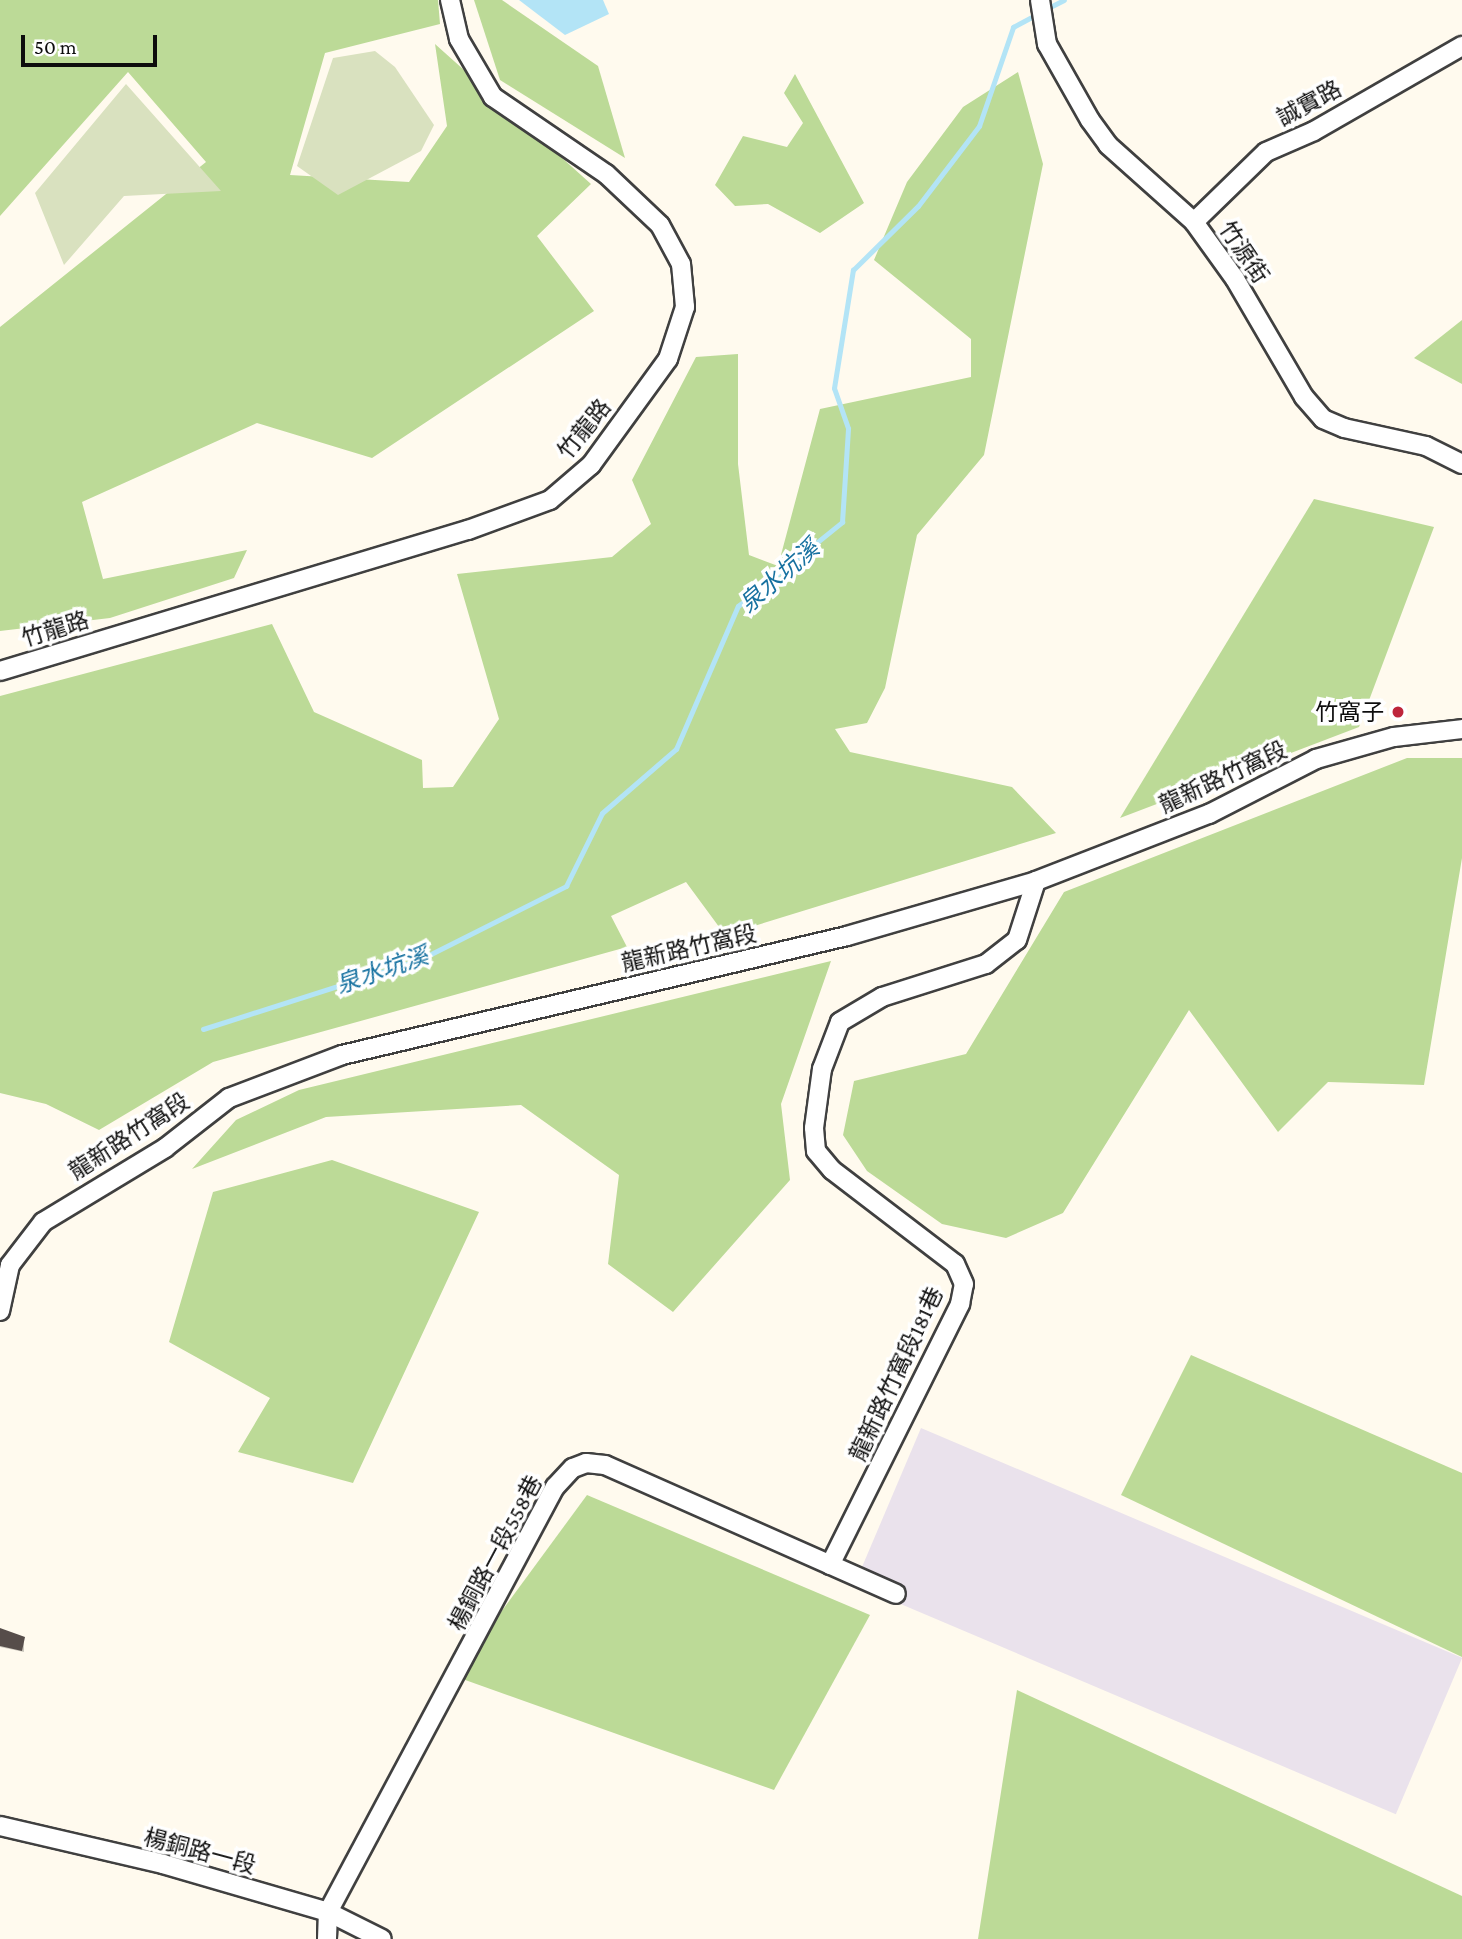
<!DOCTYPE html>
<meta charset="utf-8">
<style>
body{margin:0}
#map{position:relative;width:1462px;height:1939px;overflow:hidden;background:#fffaee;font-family:"Crimson Pro","Noto Sans TC",serif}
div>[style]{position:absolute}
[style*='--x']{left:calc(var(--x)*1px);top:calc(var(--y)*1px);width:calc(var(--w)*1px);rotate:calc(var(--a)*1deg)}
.industrial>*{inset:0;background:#eae2ec;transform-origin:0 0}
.forest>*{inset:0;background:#bcda97}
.cemetery>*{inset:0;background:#d9e1bf}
.water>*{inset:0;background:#b3e4f6}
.shadow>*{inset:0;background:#0003}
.stream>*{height:5px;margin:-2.5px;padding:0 2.5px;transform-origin:2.5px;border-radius:2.5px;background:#b3e4f6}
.building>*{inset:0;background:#564d4a}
.roads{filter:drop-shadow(2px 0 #404040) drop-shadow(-2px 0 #404040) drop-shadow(0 2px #404040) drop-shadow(0 -2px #404040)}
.minor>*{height:18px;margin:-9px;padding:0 9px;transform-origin:9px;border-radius:9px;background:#fff}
.dots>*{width:19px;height:19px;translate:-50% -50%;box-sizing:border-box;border:4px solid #fff;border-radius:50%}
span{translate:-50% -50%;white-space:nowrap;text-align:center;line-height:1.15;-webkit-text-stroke:7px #fff;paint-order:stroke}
.street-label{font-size:23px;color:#0d0d0d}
.poi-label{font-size:23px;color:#0d0d0d}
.right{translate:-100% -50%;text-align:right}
.water-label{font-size:24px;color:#1671a0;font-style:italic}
.scale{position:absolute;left:21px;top:35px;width:136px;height:32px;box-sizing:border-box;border:4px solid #0d0d0d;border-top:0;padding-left:9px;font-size:21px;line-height:24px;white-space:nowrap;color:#0d0d0d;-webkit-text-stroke:5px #fff;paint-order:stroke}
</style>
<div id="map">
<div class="industrial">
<i style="left:921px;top:1428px;width:588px;height:170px;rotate:23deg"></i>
</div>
<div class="forest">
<i style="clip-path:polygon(0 0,438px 0,440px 24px,325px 53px,290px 175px,409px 182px,447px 126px,435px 44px,591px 184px,537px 236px,594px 311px,372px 458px,257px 423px,82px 502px,103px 579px,247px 550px,234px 578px,110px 618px,0 631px,0 327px,206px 162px,128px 72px,0 216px)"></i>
<i style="clip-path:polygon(474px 0,502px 0,598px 66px,625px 158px,500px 80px)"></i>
<i style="clip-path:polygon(1018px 72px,1043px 164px,984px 455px,917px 535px,885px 688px,867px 723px,835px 729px,850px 752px,1012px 787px,1056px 833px,725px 935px,686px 882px,611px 916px,627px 947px,213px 1062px,99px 1130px,46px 1104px,0 1093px,0 696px,272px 624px,314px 712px,422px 760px,423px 788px,453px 787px,499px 719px,457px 574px,612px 557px,651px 524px,632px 480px,696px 357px,738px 354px,738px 464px,749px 555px,778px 566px,820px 409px,971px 377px,971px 339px,874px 260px,907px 182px,963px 107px)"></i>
<i style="clip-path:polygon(795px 74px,864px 203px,820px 233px,768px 204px,735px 206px,715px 185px,743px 136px,787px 147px,803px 123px,784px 93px)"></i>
<i style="clip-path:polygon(1462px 320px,1462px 384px,1414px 358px)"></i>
<i style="clip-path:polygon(1314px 499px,1434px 527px,1359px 727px,1120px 818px)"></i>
<i style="clip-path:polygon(1407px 758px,1462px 758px,1462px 858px,1424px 1085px,1328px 1082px,1278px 1132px,1189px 1010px,1063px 1213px,1006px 1238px,942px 1224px,867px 1171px,843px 1135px,854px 1081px,966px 1054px,1064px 892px)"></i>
<i style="clip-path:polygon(831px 961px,781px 1104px,790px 1180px,673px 1312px,608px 1264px,619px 1175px,521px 1105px,326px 1117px,192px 1169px,236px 1120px,299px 1090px)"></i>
<i style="clip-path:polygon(332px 1160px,479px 1212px,353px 1483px,238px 1452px,270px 1398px,169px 1342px,213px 1192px)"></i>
<i style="clip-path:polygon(1191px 1355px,1462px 1473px,1462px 1657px,1121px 1495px)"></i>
<i style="clip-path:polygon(587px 1495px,870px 1615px,774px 1790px,454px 1676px)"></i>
<i style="clip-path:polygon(1017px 1690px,1462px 1896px,1462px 1939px,978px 1939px)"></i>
</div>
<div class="cemetery">
<i style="clip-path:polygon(375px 51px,395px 67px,434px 125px,421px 151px,338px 195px,297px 166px,333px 58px)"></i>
<i style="clip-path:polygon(126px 84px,221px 191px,124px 196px,64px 265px,35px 193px)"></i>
</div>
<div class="water">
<i style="clip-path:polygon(519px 0,603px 0,609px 14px,565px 35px)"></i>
</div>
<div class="shadow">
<i style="clip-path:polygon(0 1629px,24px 1639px,24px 1652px,0 1647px)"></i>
</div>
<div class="stream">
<i style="--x:1046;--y:9;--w:20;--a:-27"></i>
<i style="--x:203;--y:1029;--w:227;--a:-17.7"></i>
<i style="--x:419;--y:960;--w:165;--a:-26.7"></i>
<i style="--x:566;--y:886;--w:81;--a:-63.7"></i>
<i style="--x:602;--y:813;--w:98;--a:-40.9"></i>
<i style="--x:676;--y:749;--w:156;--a:-66.6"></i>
<i style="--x:738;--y:606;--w:134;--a:-38.9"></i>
<i style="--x:842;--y:522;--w:94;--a:-86.3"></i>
<i style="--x:848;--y:428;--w:42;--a:-109.3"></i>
<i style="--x:834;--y:388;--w:120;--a:-80.9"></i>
<i style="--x:853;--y:270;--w:91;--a:-44.6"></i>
<i style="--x:918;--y:206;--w:101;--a:-52.7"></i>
<i style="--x:979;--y:126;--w:105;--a:-71"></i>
<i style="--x:1013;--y:27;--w:27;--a:-28"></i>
</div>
<div class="building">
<i style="clip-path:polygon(0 1628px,25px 1637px,22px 1651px,0 1646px)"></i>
</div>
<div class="roads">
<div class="minor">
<i style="--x:1040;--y:0;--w:45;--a:81"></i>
<i style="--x:1047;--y:44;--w:87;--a:60.5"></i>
<i style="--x:1090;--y:120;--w:31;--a:54"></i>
<i style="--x:1108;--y:145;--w:115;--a:41.8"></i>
<i style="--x:1194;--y:222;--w:70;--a:54.3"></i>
<i style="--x:1235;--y:279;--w:137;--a:59.7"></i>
<i style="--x:1304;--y:397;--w:29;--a:49"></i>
<i style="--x:1323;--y:419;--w:23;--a:23"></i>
<i style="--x:1344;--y:428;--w:84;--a:12.4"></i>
<i style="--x:1426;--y:446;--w:40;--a:26.6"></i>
<i style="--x:1194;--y:222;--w:100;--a:-44.2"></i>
<i style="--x:1266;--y:152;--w:52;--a:-23.6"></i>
<i style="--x:1314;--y:131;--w:171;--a:-29.9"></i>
<i style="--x:0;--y:671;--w:489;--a:-16.8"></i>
<i style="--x:468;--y:530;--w:87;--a:-20.1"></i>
<i style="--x:550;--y:500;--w:54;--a:-40.5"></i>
<i style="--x:591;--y:465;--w:131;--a:-54"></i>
<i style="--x:668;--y:359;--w:55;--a:-71.9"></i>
<i style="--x:685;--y:307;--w:43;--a:-95.3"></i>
<i style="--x:681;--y:264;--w:44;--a:-118.3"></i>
<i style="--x:660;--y:225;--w:74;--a:-136.6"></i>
<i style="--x:606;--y:174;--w:137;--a:-145.7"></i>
<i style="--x:493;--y:97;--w:67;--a:-120.4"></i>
<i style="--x:459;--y:39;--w:40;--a:-103"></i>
<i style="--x:0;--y:1311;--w:47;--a:-77.7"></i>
<i style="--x:10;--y:1265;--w:54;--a:-52.5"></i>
<i style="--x:43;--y:1222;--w:143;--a:-31.2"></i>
<i style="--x:165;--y:1148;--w:81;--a:-38"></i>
<i style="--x:229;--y:1098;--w:121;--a:-20.8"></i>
<i style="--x:342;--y:1055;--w:519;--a:-13.26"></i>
<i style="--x:847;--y:936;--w:197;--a:-16.2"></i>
<i style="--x:1036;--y:881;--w:186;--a:-21.2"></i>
<i style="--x:1209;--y:814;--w:120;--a:-27.2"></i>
<i style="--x:1316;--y:759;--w:81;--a:-15.8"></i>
<i style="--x:1394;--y:737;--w:68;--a:-6.7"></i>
<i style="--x:830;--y:1565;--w:292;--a:-63.5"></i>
<i style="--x:960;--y:1304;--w:20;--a:-79"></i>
<i style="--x:964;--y:1284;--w:22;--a:-114"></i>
<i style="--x:955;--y:1264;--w:155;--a:-142.6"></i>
<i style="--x:832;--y:1170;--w:25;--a:-130"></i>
<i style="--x:816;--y:1151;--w:23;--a:-95"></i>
<i style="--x:814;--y:1128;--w:60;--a:-82.3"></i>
<i style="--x:822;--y:1069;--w:50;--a:-69"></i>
<i style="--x:840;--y:1022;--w:49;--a:-30.8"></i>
<i style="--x:882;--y:997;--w:109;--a:-17.6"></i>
<i style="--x:986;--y:964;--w:39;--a:-38"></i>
<i style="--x:1017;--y:940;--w:62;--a:-72.1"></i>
<i style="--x:0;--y:1826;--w:167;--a:13.1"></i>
<i style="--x:163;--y:1864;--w:172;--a:16.2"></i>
<i style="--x:328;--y:1912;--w:60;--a:26.6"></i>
<i style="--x:327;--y:1939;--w:27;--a:-88"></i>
<i style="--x:328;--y:1912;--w:482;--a:-61.9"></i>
<i style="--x:555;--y:1487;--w:26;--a:-47"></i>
<i style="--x:573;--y:1468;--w:14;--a:-21"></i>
<i style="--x:586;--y:1463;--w:19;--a:6"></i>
<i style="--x:605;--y:1465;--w:318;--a:23.9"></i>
</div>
</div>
<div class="dots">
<i style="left:1398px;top:712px;background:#be253b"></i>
</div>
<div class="street-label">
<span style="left:1309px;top:103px;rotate:-28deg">誠實路</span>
<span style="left:1244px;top:252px;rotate:56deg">竹源街</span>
<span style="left:584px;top:429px;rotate:-51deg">竹龍路</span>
<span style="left:55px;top:629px;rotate:-17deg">竹龍路</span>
<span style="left:1223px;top:777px;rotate:-25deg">龍新路竹窩段</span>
<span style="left:689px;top:948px;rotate:-13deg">龍新路竹窩段</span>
<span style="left:129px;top:1136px;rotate:-33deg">龍新路竹窩段</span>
<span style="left:896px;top:1374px;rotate:-65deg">龍新路竹窩段181巷</span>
<span style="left:495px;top:1553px;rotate:-62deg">楊銅路一段558巷</span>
<span style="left:200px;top:1851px;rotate:15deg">楊銅路一段</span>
</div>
<div class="poi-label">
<span class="right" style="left:1384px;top:712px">竹窩子</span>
</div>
<div class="water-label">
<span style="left:779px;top:576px;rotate:-41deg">泉水坑溪</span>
<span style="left:382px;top:970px;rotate:-19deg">泉水坑溪</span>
</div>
<div class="scale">50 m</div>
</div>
